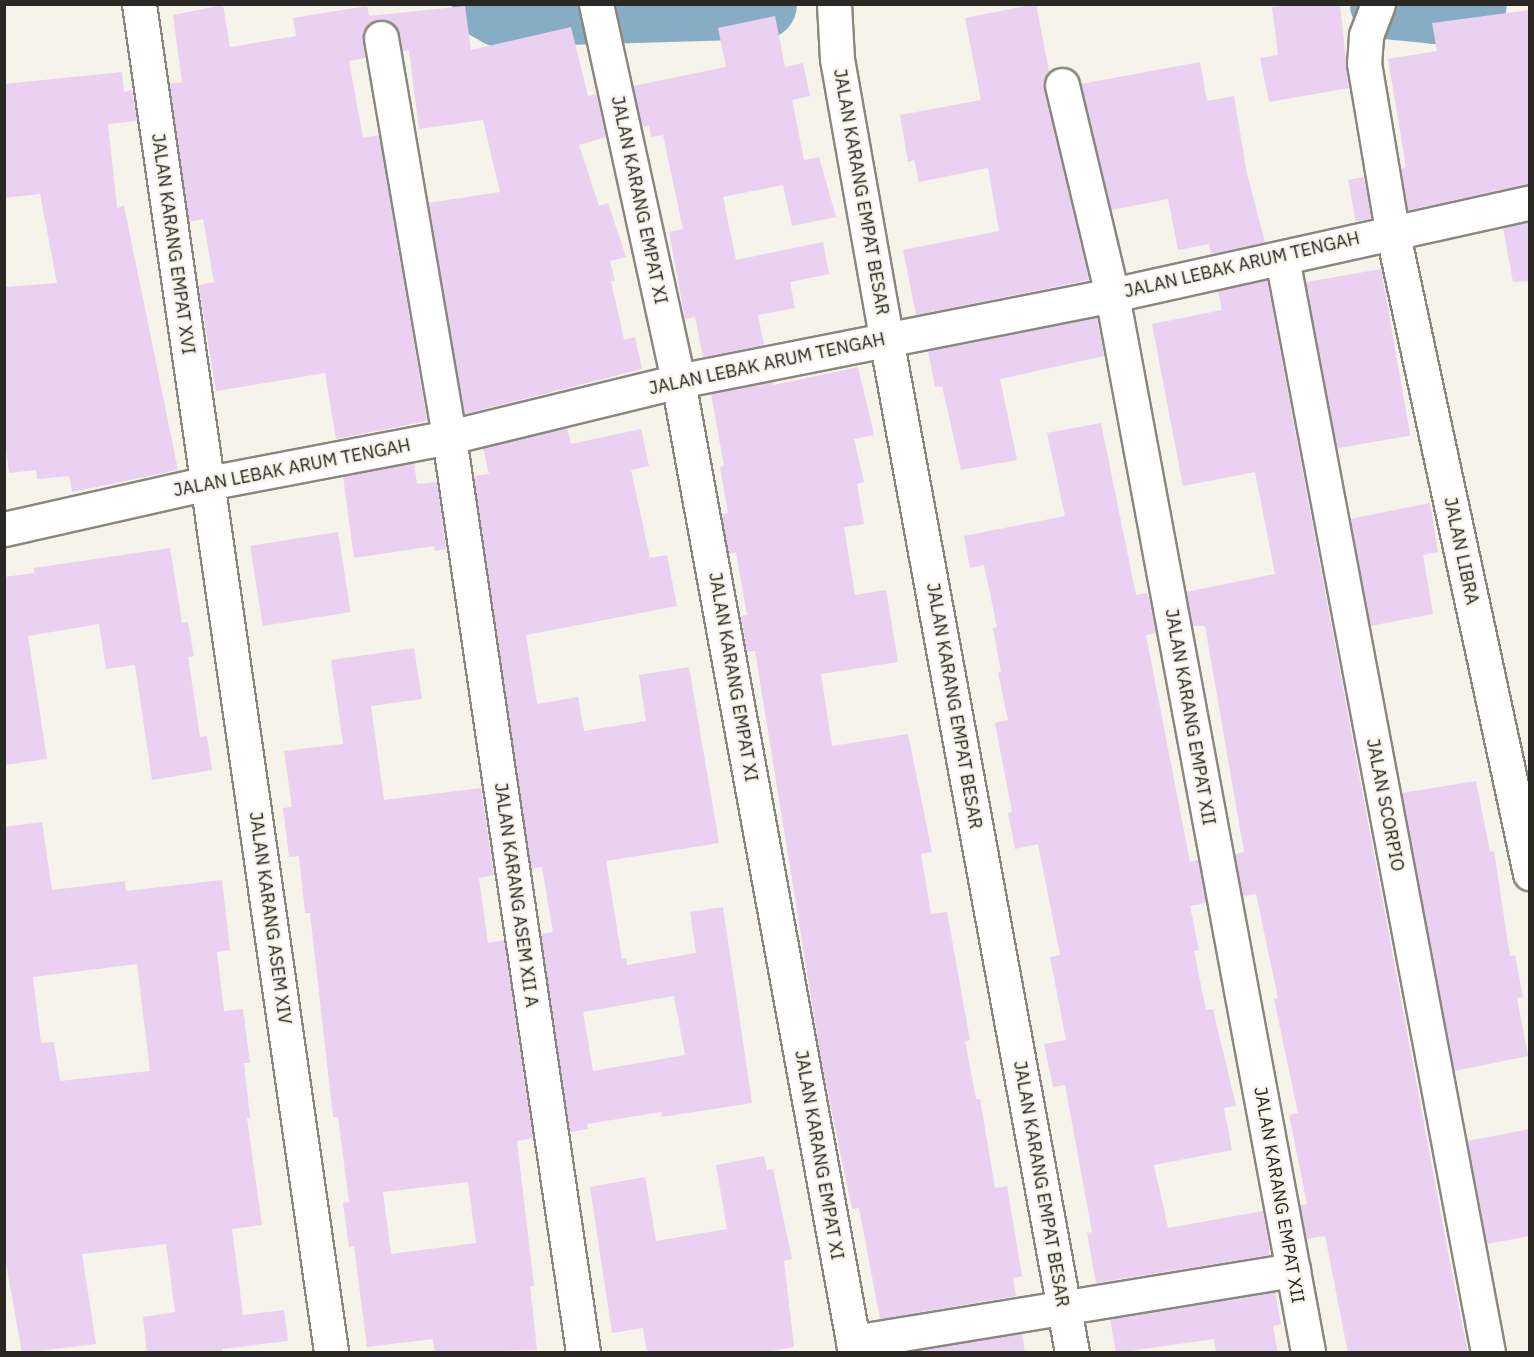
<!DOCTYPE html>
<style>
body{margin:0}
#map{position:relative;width:1534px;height:1357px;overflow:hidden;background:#f6f3ea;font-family:"IBM Plex Sans",sans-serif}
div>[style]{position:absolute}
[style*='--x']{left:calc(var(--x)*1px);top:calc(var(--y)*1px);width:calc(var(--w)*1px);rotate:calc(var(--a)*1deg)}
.river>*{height:69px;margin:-34.5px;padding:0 34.5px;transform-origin:34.5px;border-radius:34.5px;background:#87adc4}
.building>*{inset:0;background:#ead0f1;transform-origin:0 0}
.roads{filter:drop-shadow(2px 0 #8a877f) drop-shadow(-2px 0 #8a877f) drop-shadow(0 2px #8a877f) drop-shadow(0 -2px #8a877f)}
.minor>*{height:33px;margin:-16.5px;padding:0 16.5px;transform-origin:16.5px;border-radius:16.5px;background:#fff}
span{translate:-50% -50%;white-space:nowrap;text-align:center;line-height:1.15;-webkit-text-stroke:4.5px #f6f3ea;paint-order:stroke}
.street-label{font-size:18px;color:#292825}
.frame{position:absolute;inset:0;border:6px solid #292825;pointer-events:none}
</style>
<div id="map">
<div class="river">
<i style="--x:486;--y:4;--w:16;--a:30"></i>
<i style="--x:500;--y:12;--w:262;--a:-1.7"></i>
<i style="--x:1384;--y:4;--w:51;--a:5.6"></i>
<i style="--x:1435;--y:9;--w:37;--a:-8"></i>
</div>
<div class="building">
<i style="clip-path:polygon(1036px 4px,1049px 71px,1044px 89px,1089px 280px,916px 315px,903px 250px,999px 231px,988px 168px,919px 182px,914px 160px,908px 162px,900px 115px,981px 100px,965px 18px)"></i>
<i style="clip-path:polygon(1295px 4px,1340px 4px,1349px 88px,1269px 102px,1260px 58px,1278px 55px,1272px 7px)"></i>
<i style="clip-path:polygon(223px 5px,230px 47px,296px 36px,293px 18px,367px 6px,369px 16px,465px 6px,471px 50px,571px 27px,588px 96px,596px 94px,606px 137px,579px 145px,599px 206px,608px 203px,626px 257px,610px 261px,615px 281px,611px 281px,624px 340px,635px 337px,642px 369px,464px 414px,428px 203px,500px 192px,483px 120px,419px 129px,409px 50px,402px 51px,395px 26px,378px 20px,363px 32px,365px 58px,349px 61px,363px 138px,379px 135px,427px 421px,336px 439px,325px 373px,216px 391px,199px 289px,200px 285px,214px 282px,203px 219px,189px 222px,169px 84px,182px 82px,173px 15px)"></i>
<i style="clip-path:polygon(1530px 10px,1530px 184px,1408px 210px,1401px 169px,1406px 167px,1388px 59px,1437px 51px,1432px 23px)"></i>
<i style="clip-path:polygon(775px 16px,785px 67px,803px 63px,810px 96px,792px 100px,804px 160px,819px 157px,836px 217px,792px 226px,783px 185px,723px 197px,736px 260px,823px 242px,829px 274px,790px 282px,795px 308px,758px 315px,764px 345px,703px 357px,695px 317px,685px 319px,669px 232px,683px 229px,663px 135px,651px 137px,649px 125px,642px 127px,633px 86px,726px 67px,718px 28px)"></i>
<i style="clip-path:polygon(1200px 62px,1207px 101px,1234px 96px,1247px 174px,1265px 242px,1211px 254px,1209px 244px,1178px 250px,1168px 199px,1111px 210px,1081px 84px)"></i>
<i style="clip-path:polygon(122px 72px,124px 92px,132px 90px,137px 121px,108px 124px,117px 208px,124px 206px,178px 470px,72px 492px,69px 476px,37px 479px,36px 470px,9px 473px,4px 432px,4px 287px,57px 283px,40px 194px,4px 198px,4px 84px)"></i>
<i style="left:1364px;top:177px;width:42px;height:16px;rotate:80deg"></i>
<i style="clip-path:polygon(1530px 221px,1530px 281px,1513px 282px,1503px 227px)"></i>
<i style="left:1381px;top:269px;width:169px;height:77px;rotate:80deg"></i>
<i style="clip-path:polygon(1267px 280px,1448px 1252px,1468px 1353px,1348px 1353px,1325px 1236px,1306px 1239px,1300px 1205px,1307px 1204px,1289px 1115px,1298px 1113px,1274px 999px,1278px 998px,1256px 894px,1243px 896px,1235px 854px,1244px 852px,1205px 626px,1192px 626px,1186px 592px,1275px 574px,1255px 472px,1183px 486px,1152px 324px,1222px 310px,1218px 291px)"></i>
<i style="clip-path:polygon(1097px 317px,1104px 356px,1000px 379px,1017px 460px,961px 470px,942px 386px,935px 387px,928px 351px)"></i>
<i style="clip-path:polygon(858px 367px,874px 435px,854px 439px,864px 482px,857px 484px,864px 524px,844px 527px,855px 595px,886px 590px,898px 662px,821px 674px,832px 746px,908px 734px,932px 852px,921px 854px,931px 914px,947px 912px,970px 1040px,965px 1041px,976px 1099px,980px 1099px,995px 1188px,1007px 1186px,1022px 1276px,1013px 1278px,1016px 1296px,880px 1319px,859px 1208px,852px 1209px,821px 1059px,755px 651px,747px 652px,741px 616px,747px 615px,736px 552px,729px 554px,721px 514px,728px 513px,720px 467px,724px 466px,711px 394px,773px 381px,774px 385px)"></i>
<i style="clip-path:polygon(1101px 423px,1136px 595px,1147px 593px,1149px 599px,1156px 633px,1146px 635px,1190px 862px,1198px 860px,1206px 903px,1190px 906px,1199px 950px,1194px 951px,1206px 1010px,1213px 1009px,1236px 1106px,1224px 1108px,1232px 1150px,1154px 1165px,1168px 1228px,1263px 1211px,1269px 1246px,1269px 1255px,1096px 1283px,1087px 1233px,1092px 1232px,1065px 1085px,1053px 1087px,1044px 1044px,1066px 1040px,1050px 957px,1060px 955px,1038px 844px,1015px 849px,1008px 813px,1012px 812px,995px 723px,1008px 720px,998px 673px,1001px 672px,993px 628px,997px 627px,984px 565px,970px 568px,964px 536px,1065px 516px,1047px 433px)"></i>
<i style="clip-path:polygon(evenodd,567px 427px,571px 444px,641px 429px,649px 466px,631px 470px,650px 558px,667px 555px,677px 606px,526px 635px,537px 704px,578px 697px,584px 731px,646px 721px,639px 675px,689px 667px,719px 843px,606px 861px,622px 959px,626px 958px,627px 965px,696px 953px,690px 912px,723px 907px,752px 1103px,662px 1117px,661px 1112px,587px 1124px,588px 1129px,570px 1132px,541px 934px,553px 932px,542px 867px,531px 869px,474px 476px,489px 474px,483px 448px,567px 427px,674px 996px,685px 1055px,593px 1071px,583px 1012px,674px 996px)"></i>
<i style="clip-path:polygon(414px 463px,417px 484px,437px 482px,446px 549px,435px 551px,434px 546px,354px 558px,343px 476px)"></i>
<i style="clip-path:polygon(1430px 503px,1438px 552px,1423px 555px,1433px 614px,1370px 626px,1350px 519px)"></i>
<i style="left:338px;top:532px;width:81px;height:89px;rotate:81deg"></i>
<i style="clip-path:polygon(170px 548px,182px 623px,188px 622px,194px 656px,188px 657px,200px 737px,207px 736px,212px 770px,152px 780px,135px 665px,106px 669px,99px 624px,28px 636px,47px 759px,4px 765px,4px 577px,34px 573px,34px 568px)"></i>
<i style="clip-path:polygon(evenodd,414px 648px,422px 699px,371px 706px,384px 800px,481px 788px,494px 875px,479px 878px,488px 943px,504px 940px,533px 1138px,517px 1141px,534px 1286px,530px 1286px,537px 1350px,435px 1353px,433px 1339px,367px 1347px,354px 1246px,349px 1247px,343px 1203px,349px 1202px,338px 1117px,333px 1117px,310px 913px,305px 913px,299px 856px,289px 857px,283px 808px,292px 807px,284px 751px,343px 744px,331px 660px,414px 648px,468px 1182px,476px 1243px,391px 1254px,383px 1192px,468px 1182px)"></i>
<i style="clip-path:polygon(1476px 781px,1490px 852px,1494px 851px,1510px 956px,1515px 955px,1523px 997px,1517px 998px,1528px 1056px,1454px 1071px,1402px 793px)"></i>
<i style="clip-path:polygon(evenodd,42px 822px,52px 890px,125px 881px,126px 891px,222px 880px,230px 950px,217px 952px,224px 1011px,243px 1009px,250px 1063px,244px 1063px,250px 1118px,247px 1118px,262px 1225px,232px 1229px,243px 1315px,284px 1310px,288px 1341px,222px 1349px,223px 1353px,147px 1353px,143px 1317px,175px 1312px,166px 1244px,82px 1254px,96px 1344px,22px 1353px,4px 1253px,4px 827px,42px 822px,137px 964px,150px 1071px,60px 1081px,54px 1042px,41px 1043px,33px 977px,137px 964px)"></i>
<i style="clip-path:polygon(1530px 1129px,1530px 1236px,1487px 1244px,1467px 1141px)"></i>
<i style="clip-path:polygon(764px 1156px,767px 1170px,773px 1169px,792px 1259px,784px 1261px,794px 1347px,761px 1353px,647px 1353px,643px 1328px,612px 1333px,590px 1187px,645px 1177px,656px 1241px,727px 1229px,716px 1165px)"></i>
<i style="clip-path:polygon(1275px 1292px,1281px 1324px,1273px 1326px,1278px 1353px,1216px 1353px,1214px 1339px,1116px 1353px,1110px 1319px)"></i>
<i style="clip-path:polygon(1022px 1333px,1025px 1353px,905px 1353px)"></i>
</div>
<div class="roads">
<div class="minor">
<i style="--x:139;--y:4;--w:1362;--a:81.89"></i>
<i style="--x:596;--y:4;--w:386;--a:77.7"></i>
<i style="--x:678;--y:381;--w:987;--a:79.67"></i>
<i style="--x:834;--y:4;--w:55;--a:86.9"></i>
<i style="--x:837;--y:59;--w:283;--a:80"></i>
<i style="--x:886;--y:338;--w:1031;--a:79.61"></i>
<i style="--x:1378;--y:4;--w:34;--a:111"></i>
<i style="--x:1366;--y:36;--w:27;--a:94"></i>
<i style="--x:1364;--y:63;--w:169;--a:80.5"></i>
<i style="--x:1392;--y:230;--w:658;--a:77.89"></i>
<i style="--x:381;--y:38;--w:405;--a:80.3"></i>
<i style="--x:449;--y:437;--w:925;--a:81.67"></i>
<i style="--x:1062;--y:85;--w:216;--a:76.6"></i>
<i style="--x:1112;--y:295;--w:1075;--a:79.49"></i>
<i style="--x:1282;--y:258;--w:1113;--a:79.34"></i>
<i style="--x:4;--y:529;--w:209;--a:-12.7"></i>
<i style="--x:208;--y:483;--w:245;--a:-10.8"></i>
<i style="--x:449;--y:437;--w:236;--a:-13.7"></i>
<i style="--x:678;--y:381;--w:442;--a:-11.2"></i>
<i style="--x:1112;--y:295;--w:428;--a:-12.5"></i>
<i style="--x:853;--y:1342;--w:446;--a:-9.3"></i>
</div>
</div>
<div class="street-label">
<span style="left:861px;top:192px;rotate:80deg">JALAN KARANG EMPAT BESAR</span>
<span style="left:639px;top:200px;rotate:78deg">JALAN KARANG EMPAT XI</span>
<span style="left:173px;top:244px;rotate:82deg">JALAN KARANG EMPAT XVI</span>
<span style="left:1242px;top:265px;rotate:-13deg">JALAN LEBAK ARUM TENGAH</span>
<span style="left:767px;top:364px;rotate:-12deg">JALAN LEBAK ARUM TENGAH</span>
<span style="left:292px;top:468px;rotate:-11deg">JALAN LEBAK ARUM TENGAH</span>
<span style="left:1461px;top:551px;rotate:78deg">JALAN LIBRA</span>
<span style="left:733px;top:677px;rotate:80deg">JALAN KARANG EMPAT XI</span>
<span style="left:954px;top:706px;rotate:80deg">JALAN KARANG EMPAT BESAR</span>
<span style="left:1190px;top:717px;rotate:80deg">JALAN KARANG EMPAT XII</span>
<span style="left:1385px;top:805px;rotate:79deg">JALAN SCORPIO</span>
<span style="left:516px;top:895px;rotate:82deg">JALAN KARANG ASEM XII A</span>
<span style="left:270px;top:918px;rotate:82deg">JALAN KARANG ASEM XIV</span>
<span style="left:819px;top:1155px;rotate:80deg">JALAN KARANG EMPAT XI</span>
<span style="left:1041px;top:1184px;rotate:80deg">JALAN KARANG EMPAT BESAR</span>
<span style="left:1279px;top:1195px;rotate:80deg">JALAN KARANG EMPAT XII</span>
</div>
<div class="frame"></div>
</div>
